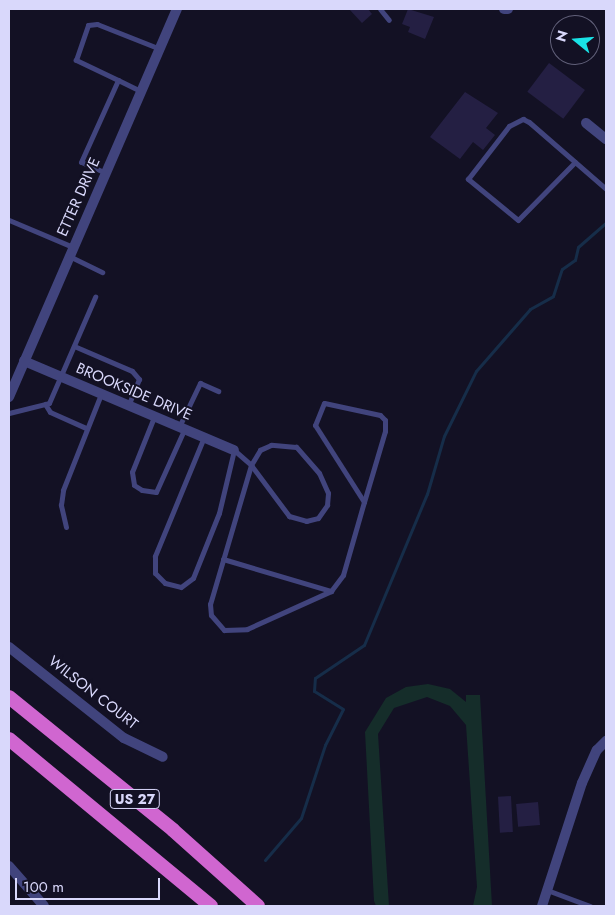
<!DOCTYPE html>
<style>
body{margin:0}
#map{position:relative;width:615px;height:915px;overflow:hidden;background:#131124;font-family:Jost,sans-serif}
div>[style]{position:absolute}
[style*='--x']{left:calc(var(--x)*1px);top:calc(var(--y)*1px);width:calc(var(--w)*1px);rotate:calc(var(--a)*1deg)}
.green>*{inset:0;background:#152d2a}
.stream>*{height:3px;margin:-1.5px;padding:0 1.5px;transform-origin:1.5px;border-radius:1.5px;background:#162d49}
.building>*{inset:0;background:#241f43;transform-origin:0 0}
.service>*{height:5px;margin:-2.5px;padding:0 2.5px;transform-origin:2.5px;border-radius:2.5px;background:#41447d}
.minor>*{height:10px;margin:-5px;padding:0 5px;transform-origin:5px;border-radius:5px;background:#41447d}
.tertiary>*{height:10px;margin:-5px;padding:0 5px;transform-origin:5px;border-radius:5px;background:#41447d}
.trunk>*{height:14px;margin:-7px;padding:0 7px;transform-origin:7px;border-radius:7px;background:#d066d0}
span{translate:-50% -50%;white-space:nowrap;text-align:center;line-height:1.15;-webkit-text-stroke:4px #131124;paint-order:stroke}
.shield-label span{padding:1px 4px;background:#131124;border:1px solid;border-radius:4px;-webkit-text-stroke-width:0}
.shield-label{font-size:14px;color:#d9d8fb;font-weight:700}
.street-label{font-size:15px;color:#d9d8fb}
.frame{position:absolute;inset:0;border:10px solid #d9d8fb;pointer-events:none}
.north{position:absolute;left:550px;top:15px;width:50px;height:50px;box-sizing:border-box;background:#131124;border:1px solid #62617a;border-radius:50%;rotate:287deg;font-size:14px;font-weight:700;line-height:20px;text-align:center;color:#d9d8fb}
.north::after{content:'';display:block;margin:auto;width:18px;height:22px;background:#19e2e6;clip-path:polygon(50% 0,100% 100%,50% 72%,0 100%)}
.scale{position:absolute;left:15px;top:878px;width:145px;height:22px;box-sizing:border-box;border:2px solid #d9d8fb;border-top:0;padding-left:6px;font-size:15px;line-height:18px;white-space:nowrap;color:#d9d8fb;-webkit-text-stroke:4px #131124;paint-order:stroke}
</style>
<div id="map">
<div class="green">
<i style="clip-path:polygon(428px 684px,450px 689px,466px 702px,466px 695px,480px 695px,492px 906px,473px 906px,477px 887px,466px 725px,450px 706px,427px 697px,394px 708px,378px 734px,389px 906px,376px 906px,374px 901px,365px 732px,386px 698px,406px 687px)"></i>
</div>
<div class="stream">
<i style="--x:265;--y:860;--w:55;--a:-49.4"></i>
<i style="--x:301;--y:818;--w:77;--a:-71.8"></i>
<i style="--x:325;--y:745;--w:40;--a:-63.4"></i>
<i style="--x:343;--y:709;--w:34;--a:-148"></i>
<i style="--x:314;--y:691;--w:13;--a:-86"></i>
<i style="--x:315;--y:678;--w:59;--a:-34"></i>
<i style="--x:364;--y:645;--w:164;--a:-67.4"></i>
<i style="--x:427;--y:494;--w:60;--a:-73.7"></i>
<i style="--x:444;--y:436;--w:72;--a:-63.8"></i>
<i style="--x:476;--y:371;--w:82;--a:-48.9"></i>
<i style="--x:530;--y:309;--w:26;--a:-29"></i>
<i style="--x:553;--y:296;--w:28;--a:-72"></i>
<i style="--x:562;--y:269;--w:16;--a:-35"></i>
<i style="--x:575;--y:260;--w:13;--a:-77"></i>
<i style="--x:578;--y:247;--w:37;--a:-41"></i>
</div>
<div class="building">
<i style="clip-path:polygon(349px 9px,368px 9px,372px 14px,362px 23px)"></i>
<i style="clip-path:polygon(408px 9px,434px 17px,425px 39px,408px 32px,410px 27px,402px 24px)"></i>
<i style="left:549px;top:63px;width:45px;height:36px;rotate:37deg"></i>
<i style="clip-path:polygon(465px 92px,498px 113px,486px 128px,495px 135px,483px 150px,473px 142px,460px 159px,430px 137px)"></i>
<i style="left:511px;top:796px;width:36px;height:13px;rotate:87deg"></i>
<i style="left:538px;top:802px;width:23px;height:22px;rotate:85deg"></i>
</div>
<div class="service">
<i style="--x:380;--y:9;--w:14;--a:51"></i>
<i style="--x:118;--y:80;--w:47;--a:-154.5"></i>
<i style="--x:76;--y:60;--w:37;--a:-71"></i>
<i style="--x:88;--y:25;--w:9;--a:-6"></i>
<i style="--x:97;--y:24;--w:68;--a:21.6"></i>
<i style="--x:575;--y:162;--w:81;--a:134.5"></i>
<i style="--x:518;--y:220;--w:65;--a:-140.6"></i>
<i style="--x:468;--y:179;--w:67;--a:-52.3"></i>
<i style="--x:509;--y:126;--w:16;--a:-27"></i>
<i style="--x:523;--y:119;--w:7;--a:27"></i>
<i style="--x:529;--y:122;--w:102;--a:41"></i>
<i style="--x:106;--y:173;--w:27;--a:-156"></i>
<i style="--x:81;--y:162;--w:90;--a:-65.7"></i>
<i style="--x:118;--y:80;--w:25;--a:26"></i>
<i style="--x:9;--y:220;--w:69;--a:22.9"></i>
<i style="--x:69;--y:256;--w:37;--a:26"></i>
<i style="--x:74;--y:346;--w:63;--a:23.3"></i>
<i style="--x:132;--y:371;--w:11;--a:49"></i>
<i style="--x:139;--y:379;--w:29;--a:112"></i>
<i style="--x:45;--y:404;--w:9;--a:58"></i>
<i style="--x:50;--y:412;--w:39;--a:24"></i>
<i style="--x:9;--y:413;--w:41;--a:-14"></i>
<i style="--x:49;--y:403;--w:116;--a:-66.5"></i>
<i style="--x:154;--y:417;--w:59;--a:111.8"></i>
<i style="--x:132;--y:472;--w:13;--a:81"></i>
<i style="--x:134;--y:485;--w:9;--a:32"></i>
<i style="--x:142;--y:490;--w:14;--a:8"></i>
<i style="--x:156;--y:492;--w:68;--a:-65.7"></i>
<i style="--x:179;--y:427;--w:49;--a:-64.5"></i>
<i style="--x:200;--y:383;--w:20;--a:24"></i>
<i style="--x:204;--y:437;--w:129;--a:112.4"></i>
<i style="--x:155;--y:556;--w:17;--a:90"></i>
<i style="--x:155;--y:573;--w:14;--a:45"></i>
<i style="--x:165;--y:583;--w:16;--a:14"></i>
<i style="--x:181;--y:587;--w:15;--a:-37"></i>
<i style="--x:193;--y:578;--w:70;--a:-68.2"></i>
<i style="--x:219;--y:513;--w:65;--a:-76.6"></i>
<i style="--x:234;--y:450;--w:23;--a:41"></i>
<i style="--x:251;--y:465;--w:64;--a:53.3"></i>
<i style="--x:289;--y:516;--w:18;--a:16"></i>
<i style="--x:306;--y:521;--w:12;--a:-14"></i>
<i style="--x:318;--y:518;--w:16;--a:-55"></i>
<i style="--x:327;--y:505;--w:12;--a:-85"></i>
<i style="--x:328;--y:493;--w:22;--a:-114"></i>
<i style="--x:319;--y:473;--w:35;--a:-131"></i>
<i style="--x:296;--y:447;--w:25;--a:-175"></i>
<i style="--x:271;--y:445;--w:12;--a:156"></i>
<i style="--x:260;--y:450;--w:17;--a:121"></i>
<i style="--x:251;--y:465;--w:145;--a:106.4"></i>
<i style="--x:210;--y:604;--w:11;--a:85"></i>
<i style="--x:211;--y:615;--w:20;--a:49"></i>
<i style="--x:224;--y:630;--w:23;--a:-2"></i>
<i style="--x:247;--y:629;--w:92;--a:-24.3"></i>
<i style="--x:331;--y:591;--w:20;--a:-53"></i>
<i style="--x:343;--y:575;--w:76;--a:-74"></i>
<i style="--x:364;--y:502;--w:74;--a:-73.5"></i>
<i style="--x:385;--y:431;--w:11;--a:-90"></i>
<i style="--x:385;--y:420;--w:7;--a:-135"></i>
<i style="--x:380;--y:415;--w:57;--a:-167.9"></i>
<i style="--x:324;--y:403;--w:24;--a:112"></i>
<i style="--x:315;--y:425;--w:91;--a:57.5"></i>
<i style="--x:66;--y:527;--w:23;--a:-103"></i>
<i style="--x:61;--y:505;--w:15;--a:-82"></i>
<i style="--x:63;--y:490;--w:103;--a:-68.4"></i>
<i style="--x:223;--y:559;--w:113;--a:16.5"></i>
<i style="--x:547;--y:890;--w:46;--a:20.4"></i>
</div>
<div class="minor">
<i style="--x:504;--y:9;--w:4;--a:0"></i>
<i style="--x:586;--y:123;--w:26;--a:39"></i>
<i style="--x:24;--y:361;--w:228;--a:23"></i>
<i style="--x:9;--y:647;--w:147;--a:38.4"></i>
<i style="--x:124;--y:738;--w:43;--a:26"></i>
<i style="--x:9;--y:866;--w:53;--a:48.8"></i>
<i style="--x:542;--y:906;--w:129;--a:-72"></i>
<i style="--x:582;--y:783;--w:36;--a:-66"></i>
<i style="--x:597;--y:750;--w:13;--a:-45"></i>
</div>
<div class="tertiary">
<i style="--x:9;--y:397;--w:423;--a:-66.6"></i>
</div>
<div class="trunk">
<i style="--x:9;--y:697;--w:211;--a:39"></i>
<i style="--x:173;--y:830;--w:114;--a:41.8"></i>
<i style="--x:9;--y:739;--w:262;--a:39.6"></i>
</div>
<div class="shield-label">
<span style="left:135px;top:799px">US 27</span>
</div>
<div class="street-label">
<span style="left:79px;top:197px;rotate:-66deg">ETTER DRIVE</span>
<span style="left:134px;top:392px;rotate:23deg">BROOKSIDE DRIVE</span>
<span style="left:93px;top:693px;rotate:38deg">WILSON COURT</span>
</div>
<div class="frame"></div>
<div class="north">N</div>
<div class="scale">100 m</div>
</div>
